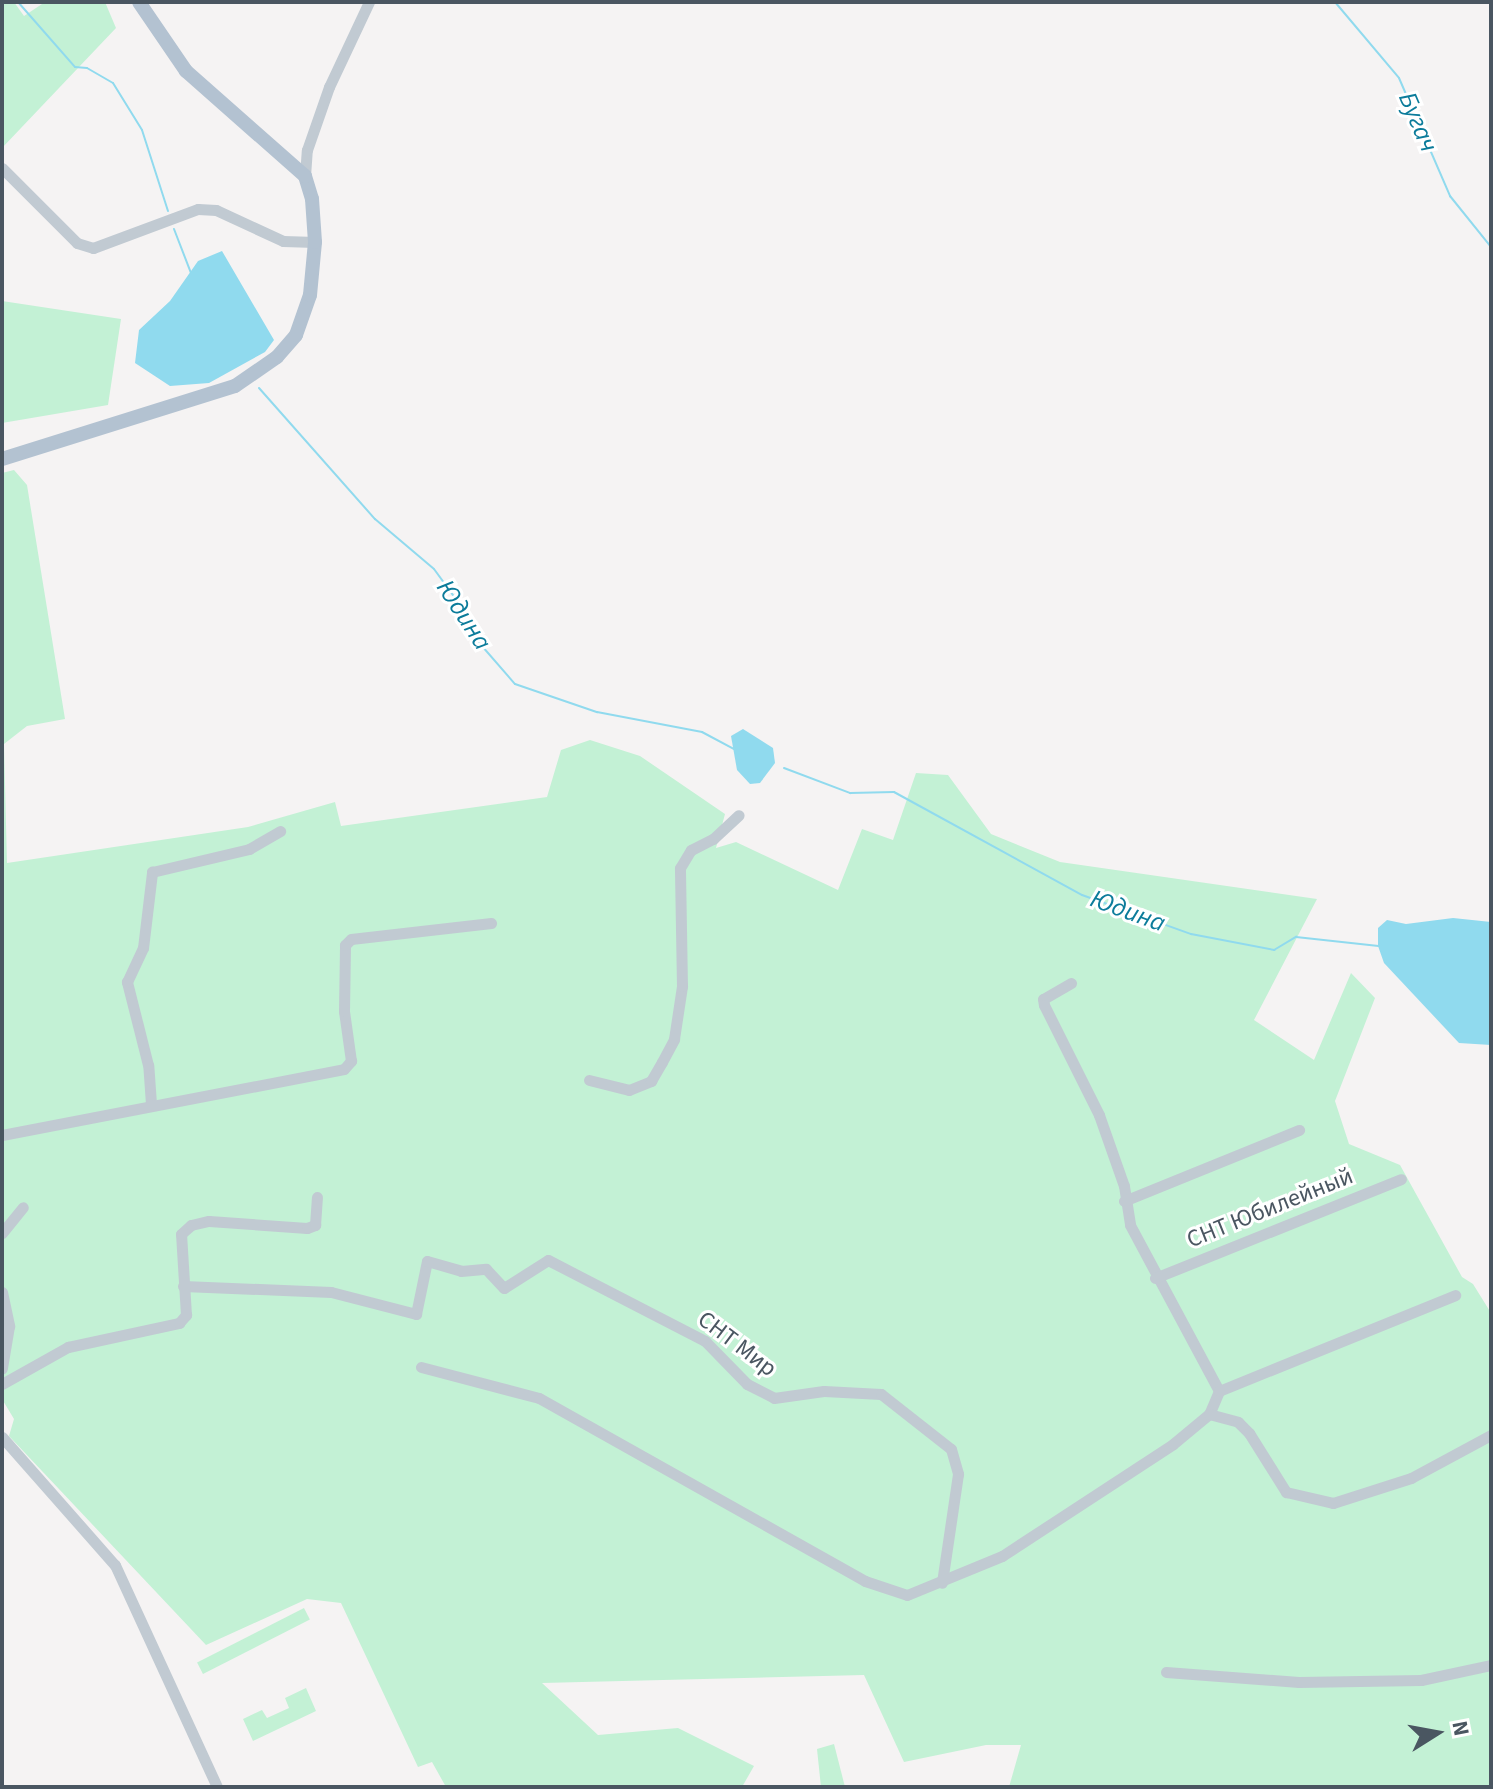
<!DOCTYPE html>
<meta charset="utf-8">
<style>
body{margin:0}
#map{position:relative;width:1493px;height:1789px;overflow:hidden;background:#f5f3f3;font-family:"Source Sans 3",sans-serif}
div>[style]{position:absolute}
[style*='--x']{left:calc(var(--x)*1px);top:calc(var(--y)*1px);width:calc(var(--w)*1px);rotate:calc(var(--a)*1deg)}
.green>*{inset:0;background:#c3f1d5;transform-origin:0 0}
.water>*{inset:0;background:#90daee}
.stream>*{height:2px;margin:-1px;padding:0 1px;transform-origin:1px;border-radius:1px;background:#90daee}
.minor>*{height:11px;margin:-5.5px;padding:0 5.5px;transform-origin:5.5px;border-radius:5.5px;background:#c1cad2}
.major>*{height:14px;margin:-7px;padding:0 7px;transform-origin:7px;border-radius:7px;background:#b3c2d1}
span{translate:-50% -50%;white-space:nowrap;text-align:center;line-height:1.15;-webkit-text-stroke:6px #fff;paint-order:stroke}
.street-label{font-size:24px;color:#4a5661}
.water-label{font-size:26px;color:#0c7c9b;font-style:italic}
.frame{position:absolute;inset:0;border:4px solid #4a5661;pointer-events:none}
.north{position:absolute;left:1397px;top:1693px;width:80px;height:80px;-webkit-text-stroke:6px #fff;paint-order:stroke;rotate:79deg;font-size:22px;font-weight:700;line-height:32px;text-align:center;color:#4a5661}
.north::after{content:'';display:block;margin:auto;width:28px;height:36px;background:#4a5661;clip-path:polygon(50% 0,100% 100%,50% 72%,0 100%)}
</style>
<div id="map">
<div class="green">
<i style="clip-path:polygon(2px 2px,14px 2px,24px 16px,45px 2px,105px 2px,116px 28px,2px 148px)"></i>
<i style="clip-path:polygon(2px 301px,121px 319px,108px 405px,2px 423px)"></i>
<i style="clip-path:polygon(14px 470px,27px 485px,65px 719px,27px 726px,4px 744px,7px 863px,248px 827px,335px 802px,341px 826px,547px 797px,561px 750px,590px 740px,640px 756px,725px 814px,716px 848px,736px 842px,838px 890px,862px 829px,893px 840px,916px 773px,948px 775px,991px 834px,1060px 862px,1317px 899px,1254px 1020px,1314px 1060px,1351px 973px,1375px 998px,1335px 1101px,1349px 1144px,1400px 1165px,1462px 1277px,1473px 1284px,1491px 1313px,1491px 1787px,1009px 1787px,1021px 1745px,986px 1745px,904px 1762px,864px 1675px,542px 1683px,598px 1735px,678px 1728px,754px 1766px,742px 1787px,446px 1787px,432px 1762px,418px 1767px,341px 1603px,307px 1599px,206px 1645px,9px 1436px,14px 1419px,2px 1399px,2px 473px)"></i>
<i style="left:304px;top:1608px;width:13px;height:120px;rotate:63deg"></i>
<i style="clip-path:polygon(306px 1688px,316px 1711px,253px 1741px,243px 1719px,262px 1710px,267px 1718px,289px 1708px,285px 1698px)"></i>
<i style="clip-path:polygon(834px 1744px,845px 1787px,821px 1787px,817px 1749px)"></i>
</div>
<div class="water">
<i style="clip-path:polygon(222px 251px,274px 340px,265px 352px,209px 383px,170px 386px,135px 363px,139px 330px,170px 301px,198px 261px)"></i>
<i style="clip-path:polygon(743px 729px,773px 748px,775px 763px,760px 783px,750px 784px,737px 770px,731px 736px)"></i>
<i style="clip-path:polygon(1453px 918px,1491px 922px,1491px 1045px,1459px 1043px,1384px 963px,1378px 946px,1378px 928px,1387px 920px,1406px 924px)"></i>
</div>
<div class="stream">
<i style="--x:18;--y:2;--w:86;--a:48.8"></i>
<i style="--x:75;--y:67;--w:12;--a:5"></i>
<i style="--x:87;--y:68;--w:30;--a:30"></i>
<i style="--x:113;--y:83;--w:55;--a:58.3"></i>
<i style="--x:142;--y:130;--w:85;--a:72.2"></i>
<i style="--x:1335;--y:2;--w:99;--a:49.9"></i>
<i style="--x:1399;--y:78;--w:129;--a:66.6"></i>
<i style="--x:1450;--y:196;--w:65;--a:51.2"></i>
<i style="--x:174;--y:229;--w:47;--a:68.9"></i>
<i style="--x:259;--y:388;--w:175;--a:48.5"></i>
<i style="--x:375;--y:519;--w:77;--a:40.3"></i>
<i style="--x:434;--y:569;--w:41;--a:54"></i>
<i style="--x:458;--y:602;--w:40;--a:65"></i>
<i style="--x:475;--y:638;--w:61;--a:49"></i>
<i style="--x:515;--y:684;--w:87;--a:18.9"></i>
<i style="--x:597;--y:712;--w:107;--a:10.8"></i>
<i style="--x:702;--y:732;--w:38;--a:28"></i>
<i style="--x:784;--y:768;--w:71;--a:20.7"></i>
<i style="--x:850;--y:793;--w:44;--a:-1.3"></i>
<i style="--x:894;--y:792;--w:214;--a:28.7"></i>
<i style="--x:1082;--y:895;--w:116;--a:19.7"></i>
<i style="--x:1191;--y:934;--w:85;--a:10.9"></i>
<i style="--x:1274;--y:950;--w:26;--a:-31"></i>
<i style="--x:1296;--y:937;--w:83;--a:6.2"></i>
</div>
<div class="minor">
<i style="--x:2;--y:168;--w:106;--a:45"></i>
<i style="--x:77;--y:243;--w:17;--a:17"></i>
<i style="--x:93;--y:248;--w:112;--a:-20.4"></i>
<i style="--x:198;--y:209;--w:18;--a:3"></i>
<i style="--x:216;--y:210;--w:74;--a:24.8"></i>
<i style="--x:283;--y:241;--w:32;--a:2"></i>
<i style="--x:305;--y:176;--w:26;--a:-86"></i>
<i style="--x:307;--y:150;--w:67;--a:-70.8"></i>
<i style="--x:329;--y:87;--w:94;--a:-64.8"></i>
<i style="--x:1071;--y:983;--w:32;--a:150"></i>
<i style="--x:1043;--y:999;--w:6;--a:81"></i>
<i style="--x:1044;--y:1005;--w:123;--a:63.4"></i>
<i style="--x:1099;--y:1115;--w:75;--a:70.6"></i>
<i style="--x:1124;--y:1186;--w:39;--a:81"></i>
<i style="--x:1130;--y:1225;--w:188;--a:61.8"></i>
<i style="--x:1219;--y:1391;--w:25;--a:113"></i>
<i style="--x:589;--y:1080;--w:41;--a:14"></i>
<i style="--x:629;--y:1090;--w:24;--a:-22"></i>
<i style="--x:651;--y:1081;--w:22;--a:-60"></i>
<i style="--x:662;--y:1062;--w:26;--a:-62"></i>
<i style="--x:674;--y:1039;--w:54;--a:-81.4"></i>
<i style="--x:682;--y:986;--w:118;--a:-91"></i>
<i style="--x:680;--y:868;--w:21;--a:-59"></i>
<i style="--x:691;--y:850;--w:25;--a:-27"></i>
<i style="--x:713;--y:839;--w:35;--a:-43"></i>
<i style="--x:151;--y:1104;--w:39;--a:-94"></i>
<i style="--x:148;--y:1065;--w:86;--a:-104.2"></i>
<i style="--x:127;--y:982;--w:38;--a:-65"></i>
<i style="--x:143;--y:948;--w:77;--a:-83.2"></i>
<i style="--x:152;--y:872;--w:100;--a:-13.3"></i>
<i style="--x:249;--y:849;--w:36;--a:-30"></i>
<i style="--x:2;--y:1135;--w:348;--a:-10.9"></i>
<i style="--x:344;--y:1069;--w:11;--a:-49"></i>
<i style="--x:351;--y:1061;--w:50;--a:-98"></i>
<i style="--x:344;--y:1011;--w:66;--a:-89.1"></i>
<i style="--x:345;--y:945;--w:8;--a:-45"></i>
<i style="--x:351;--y:939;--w:141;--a:-6.5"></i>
<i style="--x:1124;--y:1201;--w:189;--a:-22.1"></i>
<i style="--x:2;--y:1233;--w:33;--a:-51"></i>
<i style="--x:1155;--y:1278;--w:265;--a:-21.9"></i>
<i style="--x:183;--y:1286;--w:148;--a:2.3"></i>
<i style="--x:331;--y:1292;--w:88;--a:14.5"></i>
<i style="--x:416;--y:1314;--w:54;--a:-78.3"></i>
<i style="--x:427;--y:1261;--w:35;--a:16"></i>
<i style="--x:461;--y:1271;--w:25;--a:-5"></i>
<i style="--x:486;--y:1269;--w:26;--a:47"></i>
<i style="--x:504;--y:1288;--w:52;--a:-32.5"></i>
<i style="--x:548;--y:1260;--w:177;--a:27.3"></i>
<i style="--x:705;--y:1341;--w:60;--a:45.7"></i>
<i style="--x:747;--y:1384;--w:30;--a:27"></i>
<i style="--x:774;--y:1398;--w:50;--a:-8"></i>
<i style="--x:824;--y:1391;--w:57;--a:3"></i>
<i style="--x:881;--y:1394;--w:89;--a:38.2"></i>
<i style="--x:951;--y:1449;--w:26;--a:74"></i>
<i style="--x:958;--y:1474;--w:110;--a:98.4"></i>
<i style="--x:2;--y:1292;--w:35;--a:78"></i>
<i style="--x:9;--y:1326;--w:43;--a:99.5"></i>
<i style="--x:421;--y:1367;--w:122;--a:14.7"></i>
<i style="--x:539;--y:1398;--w:374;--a:29.3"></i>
<i style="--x:865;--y:1581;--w:44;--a:18.4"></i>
<i style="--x:907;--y:1595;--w:103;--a:-22.3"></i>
<i style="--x:1002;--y:1556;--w:204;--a:-33.2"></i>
<i style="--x:1173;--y:1444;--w:47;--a:-39.8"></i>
<i style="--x:2;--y:1384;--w:76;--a:-29.3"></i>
<i style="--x:68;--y:1347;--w:114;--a:-12.2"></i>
<i style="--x:179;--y:1323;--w:11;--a:-49"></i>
<i style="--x:186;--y:1315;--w:81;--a:-93.5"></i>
<i style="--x:181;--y:1234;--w:13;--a:-42"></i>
<i style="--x:191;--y:1225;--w:18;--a:-13"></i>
<i style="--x:209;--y:1221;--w:98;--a:4.1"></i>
<i style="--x:307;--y:1228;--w:9;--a:-21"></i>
<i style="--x:315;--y:1225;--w:28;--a:-86"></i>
<i style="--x:1219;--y:1391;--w:255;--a:-22.1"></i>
<i style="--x:1209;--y:1414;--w:30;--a:15"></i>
<i style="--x:1238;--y:1422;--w:16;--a:45"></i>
<i style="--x:1249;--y:1433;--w:70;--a:57.9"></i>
<i style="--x:1286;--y:1492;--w:48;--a:13.2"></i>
<i style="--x:1333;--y:1503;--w:82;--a:-17.8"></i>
<i style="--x:1411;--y:1478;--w:91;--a:-28.3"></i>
<i style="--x:2;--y:1437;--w:171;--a:48.6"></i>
<i style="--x:115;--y:1565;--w:244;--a:65.3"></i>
<i style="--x:1166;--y:1672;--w:133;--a:4.3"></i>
<i style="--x:1299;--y:1682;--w:122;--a:-0.9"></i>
<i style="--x:1421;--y:1680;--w:72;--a:-12.1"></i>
</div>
<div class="major">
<i style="--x:2;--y:459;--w:244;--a:-17.4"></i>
<i style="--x:235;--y:386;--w:51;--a:-34.6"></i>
<i style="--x:277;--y:357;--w:29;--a:-49"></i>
<i style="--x:296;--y:335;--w:42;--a:-70.7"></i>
<i style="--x:310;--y:295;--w:53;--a:-84.6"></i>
<i style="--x:315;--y:242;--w:43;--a:-94"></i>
<i style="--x:312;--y:199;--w:24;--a:-107"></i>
<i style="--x:305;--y:176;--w:159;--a:-138.6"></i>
<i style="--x:186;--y:71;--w:83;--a:-124.3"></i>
</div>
<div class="street-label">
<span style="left:1270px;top:1208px;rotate:-22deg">СНТ Юбилейный</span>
<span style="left:737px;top:1344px;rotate:37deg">СНТ Мир</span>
</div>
<div class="water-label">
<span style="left:1418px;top:122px;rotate:67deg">Бугач</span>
<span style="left:464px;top:615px;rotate:57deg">Юдина</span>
<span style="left:1128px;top:911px;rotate:20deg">Юдина</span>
</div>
<div class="frame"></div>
<div class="north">N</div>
</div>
